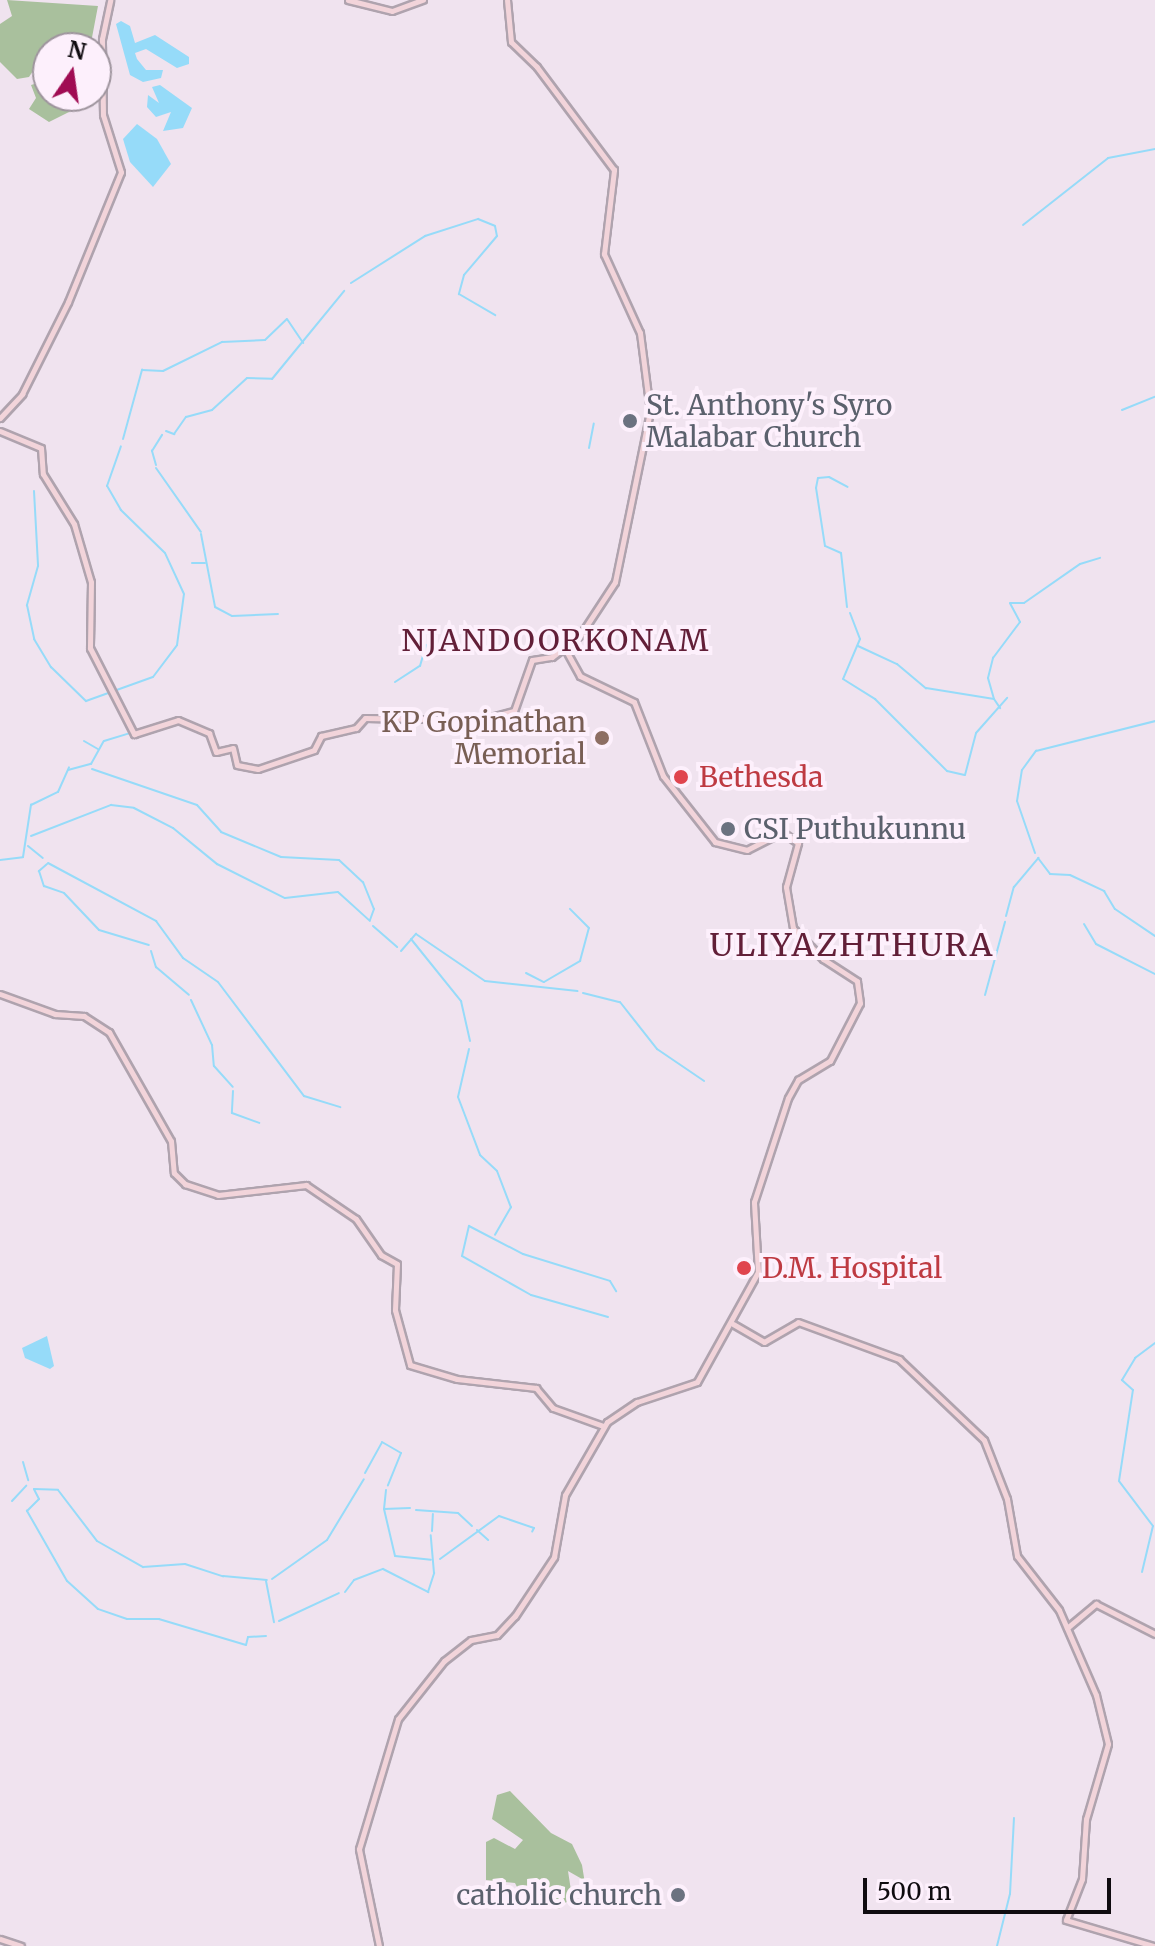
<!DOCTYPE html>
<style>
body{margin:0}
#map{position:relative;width:1155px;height:1946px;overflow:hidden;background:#f0e3ef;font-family:Merriweather,serif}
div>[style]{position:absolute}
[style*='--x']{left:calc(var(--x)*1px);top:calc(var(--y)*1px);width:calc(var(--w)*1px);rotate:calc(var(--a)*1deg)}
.green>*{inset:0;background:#a9c09d}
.water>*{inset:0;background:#96dbf9}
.stream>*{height:2px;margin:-1px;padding:0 1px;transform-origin:1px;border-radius:1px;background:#96dbf9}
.roads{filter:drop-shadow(2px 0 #afa3ae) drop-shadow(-2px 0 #afa3ae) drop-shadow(0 2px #afa3ae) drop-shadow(0 -2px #afa3ae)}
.secondary>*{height:5px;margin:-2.5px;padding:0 2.5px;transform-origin:2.5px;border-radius:2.5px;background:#f2d4da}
.dots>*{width:22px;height:22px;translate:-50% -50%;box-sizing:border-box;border:4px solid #fdf0fc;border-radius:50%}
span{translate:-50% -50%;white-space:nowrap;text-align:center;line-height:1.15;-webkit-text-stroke:8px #fdf0fc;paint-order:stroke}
.worship-label{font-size:28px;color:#5b616d}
.left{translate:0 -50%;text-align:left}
.right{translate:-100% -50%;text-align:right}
.education-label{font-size:28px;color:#785e54}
.health-label{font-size:28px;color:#be3a42}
.neighbourhood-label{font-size:30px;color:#621f38;letter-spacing:2px}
.quarter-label{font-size:32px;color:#621f38;letter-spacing:2px}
.north{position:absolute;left:32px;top:32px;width:80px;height:80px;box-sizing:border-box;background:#fdf0fc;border:2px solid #9e949d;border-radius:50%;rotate:13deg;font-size:22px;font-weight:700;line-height:32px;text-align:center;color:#0f0b0f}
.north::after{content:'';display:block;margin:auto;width:28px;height:36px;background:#a00c53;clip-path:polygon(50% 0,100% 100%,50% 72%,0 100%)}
.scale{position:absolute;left:863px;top:1878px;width:248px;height:36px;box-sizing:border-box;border:4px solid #0f0b0f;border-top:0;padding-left:10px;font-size:24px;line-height:28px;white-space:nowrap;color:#0f0b0f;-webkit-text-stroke:6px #fdf0fc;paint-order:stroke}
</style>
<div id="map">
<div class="green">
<i style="clip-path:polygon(7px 0,98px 6px,90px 48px,48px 48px,29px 77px,17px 79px,0 62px,0 24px,12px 16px)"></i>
<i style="clip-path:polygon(48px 80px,48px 96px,71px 96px,71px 111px,49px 122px,29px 109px,36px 98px,31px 85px)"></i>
<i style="clip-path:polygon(510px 1791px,551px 1833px,572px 1844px,582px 1865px,586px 1890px,580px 1892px,582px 1879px,568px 1871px,572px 1897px,559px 1909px,521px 1895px,515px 1883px,486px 1880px,486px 1842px,494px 1838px,515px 1849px,523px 1840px,492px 1819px,497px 1795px)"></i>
</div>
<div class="water">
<i style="clip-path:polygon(121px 21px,130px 26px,135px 43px,155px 35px,189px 57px,189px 64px,177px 68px,146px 49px,135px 53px,137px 59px,146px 70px,163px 70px,161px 78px,143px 82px,130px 75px,116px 24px)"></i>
<i style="clip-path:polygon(160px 85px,192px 108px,183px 128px,163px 131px,171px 112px,156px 117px,147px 107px,148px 95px,159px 103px,152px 87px)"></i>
<i style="clip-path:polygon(137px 124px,157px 139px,171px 164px,153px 187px,130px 162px,123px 139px)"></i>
<i style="clip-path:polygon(47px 1336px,54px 1366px,50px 1369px,25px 1358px,22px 1348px)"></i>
</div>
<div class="stream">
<i style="--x:85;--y:48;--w:15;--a:-20"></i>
<i style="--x:1023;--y:225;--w:108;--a:-38.2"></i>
<i style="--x:1108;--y:158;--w:48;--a:-10.8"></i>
<i style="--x:351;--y:283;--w:88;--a:-32.4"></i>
<i style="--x:425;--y:236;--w:56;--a:-17.8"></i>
<i style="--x:478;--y:219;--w:18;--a:22"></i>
<i style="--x:495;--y:226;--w:10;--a:79"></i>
<i style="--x:497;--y:236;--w:51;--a:130.2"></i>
<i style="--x:464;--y:275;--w:20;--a:105"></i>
<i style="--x:459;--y:294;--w:42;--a:30.3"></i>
<i style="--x:1122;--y:410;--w:35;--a:-22"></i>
<i style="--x:166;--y:431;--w:9;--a:21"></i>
<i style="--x:174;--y:434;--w:21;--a:-55"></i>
<i style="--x:186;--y:417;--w:27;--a:-15"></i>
<i style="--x:212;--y:410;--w:47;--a:-42.4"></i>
<i style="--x:247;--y:378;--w:25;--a:2"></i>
<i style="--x:272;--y:379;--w:114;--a:-50.7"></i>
<i style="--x:123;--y:439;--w:72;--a:-74.6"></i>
<i style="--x:142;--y:370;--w:21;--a:3"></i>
<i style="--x:163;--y:371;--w:66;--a:-26.2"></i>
<i style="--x:222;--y:342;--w:43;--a:-2.7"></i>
<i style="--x:265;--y:340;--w:30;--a:-44"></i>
<i style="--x:287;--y:319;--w:29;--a:56"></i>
<i style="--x:589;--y:448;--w:25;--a:-79"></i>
<i style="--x:156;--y:465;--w:15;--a:-106"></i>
<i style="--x:152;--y:451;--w:19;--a:-58"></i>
<i style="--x:156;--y:468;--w:78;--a:54.9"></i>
<i style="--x:34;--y:491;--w:75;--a:86.9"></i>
<i style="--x:38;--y:566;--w:41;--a:105.8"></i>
<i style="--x:27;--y:605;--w:35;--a:78"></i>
<i style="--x:34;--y:639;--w:33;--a:59"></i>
<i style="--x:51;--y:667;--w:49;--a:44.2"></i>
<i style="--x:86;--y:701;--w:71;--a:-19.7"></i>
<i style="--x:153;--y:677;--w:40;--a:-53"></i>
<i style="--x:177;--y:645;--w:51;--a:-82.2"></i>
<i style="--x:184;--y:594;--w:45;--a:-114.9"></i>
<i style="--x:165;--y:553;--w:62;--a:-135.7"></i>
<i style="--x:121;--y:510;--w:28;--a:-120"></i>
<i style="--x:107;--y:486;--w:42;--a:-70.7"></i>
<i style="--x:201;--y:534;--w:74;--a:79.1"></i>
<i style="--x:215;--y:607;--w:19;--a:28"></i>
<i style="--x:232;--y:616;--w:46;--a:-2.5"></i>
<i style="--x:192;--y:563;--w:13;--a:0"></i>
<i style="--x:847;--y:607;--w:54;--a:-96.3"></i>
<i style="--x:841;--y:553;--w:17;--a:-156"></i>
<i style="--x:825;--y:546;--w:59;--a:-98.8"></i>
<i style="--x:816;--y:488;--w:10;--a:-79"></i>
<i style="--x:818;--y:478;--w:11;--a:-5"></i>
<i style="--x:829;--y:477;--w:21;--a:28"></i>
<i style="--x:850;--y:613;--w:28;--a:69"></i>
<i style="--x:860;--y:639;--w:43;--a:113"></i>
<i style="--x:843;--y:679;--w:38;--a:32"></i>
<i style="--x:875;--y:699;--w:102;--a:45"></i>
<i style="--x:947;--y:771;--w:18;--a:13"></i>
<i style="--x:965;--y:775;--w:43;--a:-75.3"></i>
<i style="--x:976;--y:733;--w:47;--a:-48.5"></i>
<i style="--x:858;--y:646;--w:43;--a:24.8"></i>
<i style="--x:897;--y:664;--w:38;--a:40"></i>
<i style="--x:926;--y:688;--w:69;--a:9.2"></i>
<i style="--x:994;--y:699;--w:11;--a:56"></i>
<i style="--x:395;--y:682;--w:30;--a:-33"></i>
<i style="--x:420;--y:666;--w:22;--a:-74"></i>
<i style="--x:994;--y:699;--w:22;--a:-106"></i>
<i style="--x:988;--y:678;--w:21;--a:-76"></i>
<i style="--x:993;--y:658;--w:45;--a:-53.1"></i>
<i style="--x:1020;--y:622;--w:21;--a:-118"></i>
<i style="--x:1010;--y:603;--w:14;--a:0"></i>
<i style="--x:1024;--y:603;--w:68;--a:-34.9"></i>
<i style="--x:1080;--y:564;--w:21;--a:-17"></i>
<i style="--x:84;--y:741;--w:16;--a:30"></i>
<i style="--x:92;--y:769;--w:111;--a:18.9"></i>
<i style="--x:197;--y:805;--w:36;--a:48"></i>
<i style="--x:221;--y:832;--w:65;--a:22.6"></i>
<i style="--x:281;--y:857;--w:58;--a:3"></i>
<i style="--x:339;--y:860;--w:33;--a:43"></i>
<i style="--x:363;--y:882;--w:29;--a:68"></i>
<i style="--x:374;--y:909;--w:12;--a:110"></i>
<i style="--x:68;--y:770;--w:24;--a:-15"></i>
<i style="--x:91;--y:764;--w:26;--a:-61"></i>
<i style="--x:104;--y:741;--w:27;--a:-17"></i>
<i style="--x:31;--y:836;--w:86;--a:-21.2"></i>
<i style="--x:111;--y:805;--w:23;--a:7"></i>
<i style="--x:134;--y:808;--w:44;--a:27.1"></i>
<i style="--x:173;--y:828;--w:57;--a:39.3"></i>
<i style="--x:217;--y:864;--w:76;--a:26.6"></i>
<i style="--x:285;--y:898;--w:53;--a:-6.5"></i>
<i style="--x:338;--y:892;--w:43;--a:42.2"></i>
<i style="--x:28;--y:846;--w:19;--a:39"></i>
<i style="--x:1035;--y:853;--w:55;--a:-109.1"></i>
<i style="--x:1017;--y:801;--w:31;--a:-81"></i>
<i style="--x:1022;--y:770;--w:24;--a:-54"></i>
<i style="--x:1036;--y:751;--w:123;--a:-14.1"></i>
<i style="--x:0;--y:860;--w:23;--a:-7"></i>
<i style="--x:23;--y:857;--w:53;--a:-81.3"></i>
<i style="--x:31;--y:805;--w:30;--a:-26"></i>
<i style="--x:58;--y:792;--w:27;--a:-66"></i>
<i style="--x:48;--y:863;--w:123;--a:28.2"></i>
<i style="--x:156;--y:921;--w:46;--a:53.9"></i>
<i style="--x:183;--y:958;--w:42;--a:34.4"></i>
<i style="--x:218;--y:982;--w:143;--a:53"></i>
<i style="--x:304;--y:1096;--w:38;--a:17"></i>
<i style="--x:47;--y:864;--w:11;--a:139"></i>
<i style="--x:39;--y:871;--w:16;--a:72"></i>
<i style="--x:44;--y:886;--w:21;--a:19"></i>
<i style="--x:64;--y:893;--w:51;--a:46.6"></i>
<i style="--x:99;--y:930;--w:52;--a:16.7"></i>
<i style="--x:1006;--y:916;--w:30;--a:-75"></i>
<i style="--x:1014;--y:887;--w:38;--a:-50"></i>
<i style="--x:1038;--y:858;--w:20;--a:53"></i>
<i style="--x:1050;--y:874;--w:20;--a:3"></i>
<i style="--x:1070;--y:875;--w:38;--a:25"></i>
<i style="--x:1104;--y:891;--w:21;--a:59"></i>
<i style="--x:1115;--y:909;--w:48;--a:34"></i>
<i style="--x:1084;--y:924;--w:23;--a:59"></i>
<i style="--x:1096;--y:944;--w:66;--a:27"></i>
<i style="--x:373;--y:926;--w:32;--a:41"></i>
<i style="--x:411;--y:939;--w:80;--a:51.1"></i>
<i style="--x:461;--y:1001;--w:41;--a:77.3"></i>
<i style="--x:151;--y:951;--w:17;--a:73"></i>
<i style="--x:156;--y:967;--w:43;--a:40.3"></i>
<i style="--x:401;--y:951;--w:23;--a:-49"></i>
<i style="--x:416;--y:934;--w:83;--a:34.3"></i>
<i style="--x:485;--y:981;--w:93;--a:6.2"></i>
<i style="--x:526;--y:973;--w:20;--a:27"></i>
<i style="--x:544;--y:982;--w:42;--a:-30.3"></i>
<i style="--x:580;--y:961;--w:34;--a:-75"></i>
<i style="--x:589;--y:928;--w:27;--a:-135"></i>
<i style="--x:583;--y:993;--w:38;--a:14"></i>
<i style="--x:620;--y:1002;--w:60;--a:51.8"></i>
<i style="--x:657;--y:1049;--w:57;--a:34.2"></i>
<i style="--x:985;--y:995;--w:76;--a:-74.7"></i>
<i style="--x:191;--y:1000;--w:50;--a:65"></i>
<i style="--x:212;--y:1045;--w:21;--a:85"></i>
<i style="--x:214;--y:1066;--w:28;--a:48"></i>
<i style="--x:469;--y:1049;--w:49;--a:102.9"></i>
<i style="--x:458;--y:1097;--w:62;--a:69.2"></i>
<i style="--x:480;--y:1155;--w:23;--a:43"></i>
<i style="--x:497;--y:1171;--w:39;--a:69"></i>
<i style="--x:511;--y:1207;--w:32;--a:120"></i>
<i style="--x:233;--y:1091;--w:22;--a:93"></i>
<i style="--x:232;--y:1113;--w:29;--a:20"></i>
<i style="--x:608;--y:1317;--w:80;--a:-164.1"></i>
<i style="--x:531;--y:1295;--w:79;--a:-150.5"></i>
<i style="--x:462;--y:1256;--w:31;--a:-77"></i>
<i style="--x:469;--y:1226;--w:61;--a:27.4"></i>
<i style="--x:523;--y:1254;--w:91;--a:17.2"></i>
<i style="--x:610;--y:1281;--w:12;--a:59"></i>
<i style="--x:23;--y:1462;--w:19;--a:74"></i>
<i style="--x:365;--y:1473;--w:35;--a:-61"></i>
<i style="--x:382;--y:1442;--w:22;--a:30"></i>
<i style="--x:401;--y:1453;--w:35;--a:112"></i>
<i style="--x:386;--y:1490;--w:19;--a:96"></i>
<i style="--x:384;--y:1509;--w:26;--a:-2"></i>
<i style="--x:12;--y:1501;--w:21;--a:-47"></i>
<i style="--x:384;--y:1509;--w:48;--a:76.8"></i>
<i style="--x:395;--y:1556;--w:36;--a:6"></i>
<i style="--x:416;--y:1510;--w:42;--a:4.1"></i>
<i style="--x:458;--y:1513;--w:19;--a:43"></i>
<i style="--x:477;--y:1530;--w:15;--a:42"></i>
<i style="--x:432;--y:1531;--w:17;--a:-87"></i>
<i style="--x:440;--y:1559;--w:73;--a:-36.1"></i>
<i style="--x:499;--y:1516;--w:37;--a:19"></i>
<i style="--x:534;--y:1528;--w:4;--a:117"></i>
<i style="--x:1142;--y:1572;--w:47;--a:-76.6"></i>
<i style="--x:1153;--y:1526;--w:56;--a:-127.1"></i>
<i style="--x:1119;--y:1481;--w:92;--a:-81.3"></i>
<i style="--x:1133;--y:1390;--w:15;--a:-138"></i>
<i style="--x:1122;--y:1380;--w:26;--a:-59"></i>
<i style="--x:1135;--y:1358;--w:25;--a:-37"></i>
<i style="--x:272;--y:1579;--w:67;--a:-35.3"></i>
<i style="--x:327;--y:1540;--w:71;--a:-58.8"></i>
<i style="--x:266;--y:1581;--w:42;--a:79"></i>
<i style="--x:345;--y:1592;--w:15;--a:-53"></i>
<i style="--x:354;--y:1580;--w:31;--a:-21"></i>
<i style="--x:383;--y:1569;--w:51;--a:27.1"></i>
<i style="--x:428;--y:1592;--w:20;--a:-72"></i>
<i style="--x:434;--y:1573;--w:38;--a:-95"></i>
<i style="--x:279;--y:1621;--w:66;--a:-25"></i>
<i style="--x:266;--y:1636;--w:18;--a:177"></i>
<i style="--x:248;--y:1637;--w:8;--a:104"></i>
<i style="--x:246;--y:1645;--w:91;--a:-163.4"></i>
<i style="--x:159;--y:1619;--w:32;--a:180"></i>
<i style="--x:127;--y:1619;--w:31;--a:-161"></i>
<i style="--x:98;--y:1609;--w:42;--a:-137.9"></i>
<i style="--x:67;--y:1581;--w:81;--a:-119.7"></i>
<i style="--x:27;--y:1511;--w:17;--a:-45"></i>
<i style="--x:39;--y:1499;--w:11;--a:-117"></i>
<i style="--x:34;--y:1489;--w:24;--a:2"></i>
<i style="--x:58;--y:1490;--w:64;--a:52.6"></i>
<i style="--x:97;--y:1541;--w:53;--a:29.5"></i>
<i style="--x:143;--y:1567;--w:42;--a:-4.1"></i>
<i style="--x:185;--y:1564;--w:40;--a:18"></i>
<i style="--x:223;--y:1576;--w:44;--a:5.2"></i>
<i style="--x:997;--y:1946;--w:54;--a:-76"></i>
<i style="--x:1010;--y:1894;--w:76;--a:-87"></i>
</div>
<div class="roads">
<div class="secondary">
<i style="--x:348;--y:0;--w:45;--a:14"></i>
<i style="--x:392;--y:11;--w:33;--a:-20"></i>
<i style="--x:0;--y:418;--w:33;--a:-47"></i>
<i style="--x:22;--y:394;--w:103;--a:-63.4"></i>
<i style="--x:68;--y:302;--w:140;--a:-67.8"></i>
<i style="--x:121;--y:172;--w:60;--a:-107.5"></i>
<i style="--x:103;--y:115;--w:76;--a:-90.8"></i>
<i style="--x:102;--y:39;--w:40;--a:-78"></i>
<i style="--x:0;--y:431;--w:44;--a:22.5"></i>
<i style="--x:41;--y:448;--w:26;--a:86"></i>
<i style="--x:43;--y:474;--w:59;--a:58.2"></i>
<i style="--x:74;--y:524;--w:60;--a:73.7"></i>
<i style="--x:91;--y:582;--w:66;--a:90.9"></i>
<i style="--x:90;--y:648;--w:97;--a:62.9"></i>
<i style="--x:134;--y:734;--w:46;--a:-17.7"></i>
<i style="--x:178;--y:720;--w:34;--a:23"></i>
<i style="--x:209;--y:733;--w:20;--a:70"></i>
<i style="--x:216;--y:752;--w:17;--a:-13"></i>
<i style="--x:233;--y:748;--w:17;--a:77"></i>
<i style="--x:237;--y:765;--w:21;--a:11"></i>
<i style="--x:258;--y:769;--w:59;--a:-18.7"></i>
<i style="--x:314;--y:750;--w:16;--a:-63"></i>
<i style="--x:321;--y:736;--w:36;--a:-13"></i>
<i style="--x:356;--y:728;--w:13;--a:-48"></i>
<i style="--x:365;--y:718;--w:115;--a:1"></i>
<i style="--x:480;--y:720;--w:35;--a:-15"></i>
<i style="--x:514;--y:711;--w:54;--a:-70.6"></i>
<i style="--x:532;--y:660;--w:20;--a:-9"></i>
<i style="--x:552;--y:657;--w:37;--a:-38"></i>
<i style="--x:581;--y:634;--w:62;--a:-56.8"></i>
<i style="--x:615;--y:582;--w:175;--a:-78.4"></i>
<i style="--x:650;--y:411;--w:79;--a:-97.3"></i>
<i style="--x:640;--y:333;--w:87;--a:-114.5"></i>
<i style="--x:604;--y:254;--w:85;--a:-83.2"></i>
<i style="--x:614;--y:170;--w:129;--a:-126.8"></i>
<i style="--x:537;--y:67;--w:36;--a:-136"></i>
<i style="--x:511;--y:42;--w:42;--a:-95.4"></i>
<i style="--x:0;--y:994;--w:59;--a:20"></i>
<i style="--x:55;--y:1014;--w:29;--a:4"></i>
<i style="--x:84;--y:1016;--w:30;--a:33"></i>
<i style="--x:109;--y:1032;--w:125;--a:60.4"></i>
<i style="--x:171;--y:1141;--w:32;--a:85"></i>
<i style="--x:174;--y:1173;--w:16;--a:45"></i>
<i style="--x:185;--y:1184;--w:35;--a:18"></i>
<i style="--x:218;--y:1195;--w:89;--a:-6.5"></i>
<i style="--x:306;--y:1185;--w:60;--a:34.2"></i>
<i style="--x:356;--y:1219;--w:44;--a:55.2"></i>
<i style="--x:381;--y:1255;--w:18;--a:29"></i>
<i style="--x:397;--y:1264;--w:46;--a:92.5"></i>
<i style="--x:395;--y:1310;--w:57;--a:74.7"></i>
<i style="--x:410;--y:1365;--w:49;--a:16.6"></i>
<i style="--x:457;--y:1379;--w:80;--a:6.5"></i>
<i style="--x:536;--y:1388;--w:26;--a:50"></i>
<i style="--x:553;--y:1408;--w:53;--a:19.8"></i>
<i style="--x:733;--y:1324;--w:36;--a:30"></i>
<i style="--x:764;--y:1342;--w:39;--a:-30"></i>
<i style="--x:798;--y:1322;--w:108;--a:20.1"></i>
<i style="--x:899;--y:1359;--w:117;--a:43.6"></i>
<i style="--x:984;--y:1440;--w:63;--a:68.7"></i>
<i style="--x:1007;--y:1499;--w:58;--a:80"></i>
<i style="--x:1017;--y:1556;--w:68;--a:52.1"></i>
<i style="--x:1059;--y:1610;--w:93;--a:66.5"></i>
<i style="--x:1096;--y:1695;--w:50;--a:76.2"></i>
<i style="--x:1108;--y:1744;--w:78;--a:106.3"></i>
<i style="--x:1086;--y:1819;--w:60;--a:93.8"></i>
<i style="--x:1082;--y:1879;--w:44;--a:111.3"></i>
<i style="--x:1066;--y:1920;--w:91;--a:16.6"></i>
<i style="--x:1067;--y:1628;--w:38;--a:-40"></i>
<i style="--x:1096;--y:1604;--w:66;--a:27"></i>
<i style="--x:0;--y:1939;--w:22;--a:18"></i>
<i style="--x:379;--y:1946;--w:99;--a:-101.7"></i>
<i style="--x:359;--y:1849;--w:136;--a:-73.3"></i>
<i style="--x:398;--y:1719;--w:74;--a:-51.6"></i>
<i style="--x:444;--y:1661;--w:34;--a:-38"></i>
<i style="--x:471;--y:1640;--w:26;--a:-11"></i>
<i style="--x:497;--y:1635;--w:26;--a:-47"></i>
<i style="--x:515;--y:1616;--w:71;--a:-56.5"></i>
<i style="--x:554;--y:1557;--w:63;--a:-79.9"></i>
<i style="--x:565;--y:1495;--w:84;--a:-60.1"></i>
<i style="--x:607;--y:1422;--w:36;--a:-34"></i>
<i style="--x:637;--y:1402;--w:63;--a:-18.4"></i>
<i style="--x:697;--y:1382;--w:126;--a:-61"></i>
<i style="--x:758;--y:1272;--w:70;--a:-93.3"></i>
<i style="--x:754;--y:1202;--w:109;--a:-71.9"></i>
<i style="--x:788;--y:1098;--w:21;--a:-61"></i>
<i style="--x:798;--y:1080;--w:37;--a:-31"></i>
<i style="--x:830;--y:1061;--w:65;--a:-62.7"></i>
<i style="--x:860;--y:1003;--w:22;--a:-98"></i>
<i style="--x:857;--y:981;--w:40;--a:-147.1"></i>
<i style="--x:823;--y:959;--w:43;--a:-134.1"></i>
<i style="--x:793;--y:928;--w:42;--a:-99.7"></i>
<i style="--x:786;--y:887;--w:46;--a:-74.7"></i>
<i style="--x:798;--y:843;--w:19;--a:-145"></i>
<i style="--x:782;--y:832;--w:39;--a:153"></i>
<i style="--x:747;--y:850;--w:33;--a:-166"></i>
<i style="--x:715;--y:842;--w:84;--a:-128.2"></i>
<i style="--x:663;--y:776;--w:79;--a:-111.4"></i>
<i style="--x:634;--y:702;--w:60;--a:-154.3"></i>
<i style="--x:580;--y:676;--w:31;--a:-119"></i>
</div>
</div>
<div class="dots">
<i style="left:630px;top:421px;background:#6b7280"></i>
<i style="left:602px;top:738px;background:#8d6e63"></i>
<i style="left:681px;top:777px;background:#e0444e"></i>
<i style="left:728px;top:829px;background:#6b7280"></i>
<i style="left:744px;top:1268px;background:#e0444e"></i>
<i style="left:678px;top:1895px;background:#6b7280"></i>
</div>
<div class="worship-label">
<span class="left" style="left:646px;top:421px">St. Anthony's Syro<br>Malabar Church</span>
<span class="left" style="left:744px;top:829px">CSI Puthukunnu</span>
<span class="right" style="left:662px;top:1895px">catholic church</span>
</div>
<div class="education-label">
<span class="right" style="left:586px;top:738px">KP Gopinathan<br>Memorial</span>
</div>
<div class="health-label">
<span class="left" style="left:699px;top:777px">Bethesda</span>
<span class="left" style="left:762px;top:1268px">D.M. Hospital</span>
</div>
<div class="neighbourhood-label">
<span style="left:556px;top:640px">NJANDOORKONAM</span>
</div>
<div class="quarter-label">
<span style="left:852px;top:945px">ULIYAZHTHURA</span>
</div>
<div class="north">N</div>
<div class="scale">500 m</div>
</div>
